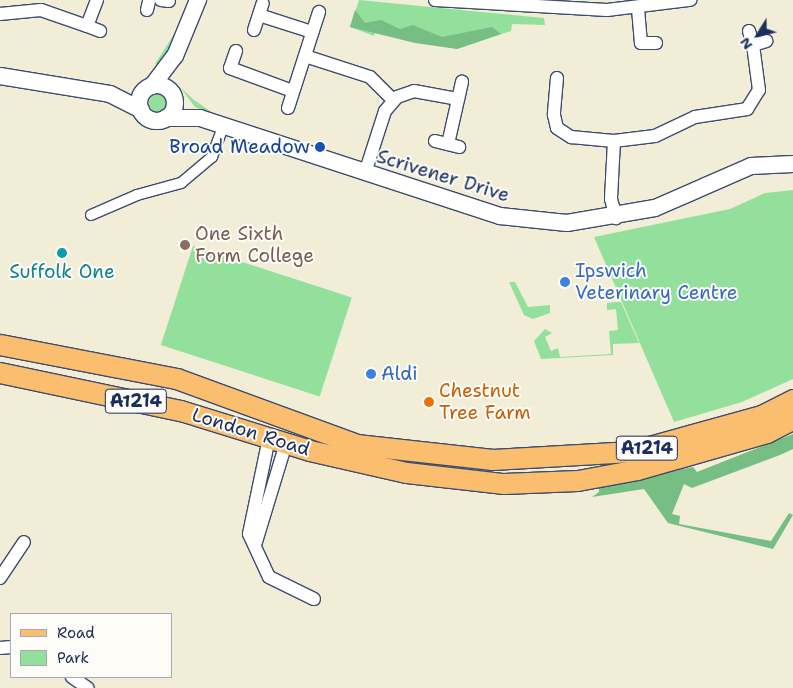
<!DOCTYPE html>
<style>
body{margin:0}
#map{position:relative;width:793px;height:688px;overflow:hidden;background:#f1edd7;font-family:"Shantell Sans",sans-serif}
div>[style]{position:absolute}
[style*='--x']{left:calc(var(--x)*1px);top:calc(var(--y)*1px);width:calc(var(--w)*1px);rotate:calc(var(--a)*1deg)}
.green>*{inset:0;background:#93e09d;transform-origin:0 0}
.round{border-radius:50%}
.forest>*{inset:0;background:#76be84}
.roads{filter:drop-shadow(1px 0 #3b4c70) drop-shadow(-1px 0 #3b4c70) drop-shadow(0 1px #3b4c70) drop-shadow(0 -1px #3b4c70)}
.pedestrian>*{height:10px;margin:-5px;padding:0 5px;transform-origin:5px;border-radius:5px;background:#fff}
.minor>*{height:12px;margin:-6px;padding:0 6px;transform-origin:6px;border-radius:6px;background:#fff}
.tertiary>*{height:16px;margin:-8px;padding:0 8px;transform-origin:8px;border-radius:8px;background:#fff}
.tertiary>.ring{margin:-8px;padding:0;box-sizing:content-box;background:none;border:16px solid #fff;border-radius:50%}
.primary>*{height:20px;margin:-10px;padding:0 10px;transform-origin:10px;border-radius:10px;background:#fbbe6e}
.dots>*{width:14px;height:14px;translate:-50% -50%;box-sizing:border-box;border:2px solid #fdfcf7;border-radius:50%}
span{translate:-50% -50%;white-space:nowrap;text-align:center;line-height:1.15;-webkit-text-stroke:4px #fdfcf7;paint-order:stroke}
.shield-label span{padding:1px 4px;background:#fdfcf7;border:1px solid;border-radius:4px;-webkit-text-stroke-width:0}
.shield-label{font-size:18px;color:#1b2f5e;font-weight:700}
.transit-label{font-size:19px;color:#164399}
.right{translate:-100% -50%;text-align:right}
.street-label{font-size:19px;color:#1b2f5e}
.education-label{font-size:19px;color:#785e54}
.left{translate:0 -50%;text-align:left}
.shop-label{font-size:19px;color:#366cbe}
.culture-label{font-size:19px;color:#0d838f}
.food-label{font-size:19px;color:#c56008}
.legend{position:absolute;left:10px;top:613px;width:162px;height:65px;box-sizing:border-box;background:#fdfcf7;border:1px solid #a3aaba;margin:0;padding:6px 9px;list-style:none;font-size:15px;color:#1b2f5e}
.legend li{display:flex;align-items:center;gap:10px;height:25px}
.legend b{width:25px;border:1px solid #a3aaba}
.north{position:absolute;left:733px;top:10px;width:50px;height:50px;-webkit-text-stroke:4px #fdfcf7;paint-order:stroke;rotate:234deg;font-size:14px;font-weight:700;line-height:20px;text-align:center;color:#1b2f5e}
.north::after{content:'';display:block;margin:auto;width:18px;height:22px;background:#1b2f5e;clip-path:polygon(50% 0,100% 100%,50% 72%,0 100%)}
</style>
<div id="map">
<div class="green">
<i style="clip-path:polygon(359px 0,544px 18px,545px 25px,512px 24px,511px 31px,457px 49px,376px 30px,374px 36px,350px 27px)"></i>
<i style="clip-path:polygon(180px 25px,166px 59px,160px 66px,155px 64px)"></i>
<i style="clip-path:polygon(180px 87px,194px 100px,219px 117px,195px 107px)"></i>
<i class="round" style="left:149px;top:94px;width:18px;height:18px"></i>
<i style="clip-path:polygon(793px 190px,793px 379px,742px 402px,674px 422px,594px 237px,730px 209px,765px 193px)"></i>
<i style="left:193px;top:246px;width:167px;height:104px;rotate:18deg"></i>
<i style="clip-path:polygon(509px 282px,515px 282px,528px 307px,550px 305px,550px 313px,533px 319px,524px 315px)"></i>
<i style="clip-path:polygon(615px 302px,621px 302px,639px 343px,613px 344px,613px 355px,541px 359px,534px 341px,545px 329px,552px 333px,545px 337px,551px 351px,558px 348px,560px 357px,611px 354px,609px 331px,618px 330px,616px 309px,607px 310px,607px 303px)"></i>
</div>
<div class="forest">
<i style="clip-path:polygon(355px 10px,365px 23px,381px 20px,400px 29px,413px 25px,442px 37px,492px 27px,501px 34px,457px 49px,415px 43px,350px 27px)"></i>
<i style="clip-path:polygon(793px 434px,793px 449px,780px 455px,692px 488px,684px 484px,672px 514px,680px 516px,679px 524px,771px 541px,789px 513px,793px 515px,773px 549px,668px 523px,644px 489px,592px 497px,599px 492px,599px 486px,693px 467px,697px 472px)"></i>
</div>
<div class="roads">
<div class="pedestrian">
<i style="--x:91;--y:215;--w:50;--a:-23.5"></i>
<i style="--x:137;--y:195;--w:46;--a:-15.3"></i>
<i style="--x:181;--y:183;--w:40;--a:-40"></i>
<i style="--x:212;--y:157;--w:33;--a:-70"></i>
</div>
<div class="minor">
<i style="--x:161;--y:0;--w:8;--a:7"></i>
<i style="--x:435;--y:0;--w:172;--a:3.3"></i>
<i style="--x:607;--y:10;--w:84;--a:-6.9"></i>
<i style="--x:638;--y:9;--w:34;--a:85"></i>
<i style="--x:641;--y:43;--w:15;--a:0"></i>
<i style="--x:147;--y:10;--w:9;--a:-77"></i>
<i style="--x:0;--y:14;--w:41;--a:-5.6"></i>
<i style="--x:41;--y:10;--w:49;--a:19.2"></i>
<i style="--x:87;--y:26;--w:28;--a:-69"></i>
<i style="--x:259;--y:15;--w:56;--a:17.8"></i>
<i style="--x:87;--y:26;--w:14;--a:21"></i>
<i style="--x:254;--y:30;--w:28;--a:-72"></i>
<i style="--x:749;--y:31;--w:15;--a:74"></i>
<i style="--x:236;--y:51;--w:18;--a:109"></i>
<i style="--x:230;--y:68;--w:67;--a:20.1"></i>
<i style="--x:305;--y:56;--w:68;--a:17.9"></i>
<i style="--x:370;--y:77;--w:33;--a:45"></i>
<i style="--x:557;--y:78;--w:37;--a:95"></i>
<i style="--x:554;--y:115;--w:13;--a:77"></i>
<i style="--x:557;--y:128;--w:17;--a:33"></i>
<i style="--x:571;--y:137;--w:43;--a:5.3"></i>
<i style="--x:614;--y:141;--w:41;--a:-7"></i>
<i style="--x:655;--y:136;--w:44;--a:-25.4"></i>
<i style="--x:695;--y:117;--w:53;--a:-8.7"></i>
<i style="--x:747;--y:109;--w:22;--a:-58"></i>
<i style="--x:759;--y:90;--w:45;--a:-97.6"></i>
<i style="--x:753;--y:45;--w:14;--a:-17"></i>
<i style="--x:288;--y:108;--w:101;--a:-72.1"></i>
<i style="--x:435;--y:141;--w:25;--a:14"></i>
<i style="--x:614;--y:141;--w:58;--a:93"></i>
<i style="--x:611;--y:199;--w:20;--a:75"></i>
<i style="--x:448;--y:144;--w:64;--a:-77.3"></i>
<i style="--x:365;--y:173;--w:65;--a:-72.1"></i>
<i style="--x:385;--y:111;--w:18;--a:-49"></i>
<i style="--x:397;--y:97;--w:18;--a:-19"></i>
<i style="--x:414;--y:91;--w:45;--a:10.3"></i>
<i style="--x:269;--y:438;--w:98;--a:101.8"></i>
<i style="--x:249;--y:534;--w:47;--a:65.1"></i>
<i style="--x:269;--y:577;--w:50;--a:26.1"></i>
<i style="--x:256;--y:542;--w:103;--a:-73.1"></i>
<i style="--x:0;--y:578;--w:43;--a:-56.3"></i>
<i style="--x:0;--y:648;--w:11;--a:-5"></i>
<i style="--x:72;--y:677;--w:19;--a:35"></i>
</div>
<div class="tertiary">
<i style="--x:0;--y:76;--w:111;--a:9.3"></i>
<i style="--x:110;--y:94;--w:35;--a:27"></i>
<i class="ring" style="left:139px;top:85px;width:20px;height:20px"></i>
<i style="--x:152;--y:86;--w:38;--a:-53"></i>
<i style="--x:175;--y:56;--w:61;--a:-67.7"></i>
<i style="--x:166;--y:118;--w:34;--a:0"></i>
<i style="--x:200;--y:118;--w:316;--a:18.1"></i>
<i style="--x:500;--y:216;--w:67;--a:6"></i>
<i style="--x:567;--y:223;--w:89;--a:-9.7"></i>
<i style="--x:655;--y:208;--w:105;--a:-23.6"></i>
<i style="--x:751;--y:166;--w:42;--a:-2.7"></i>
</div>
<div class="primary">
<i style="--x:0;--y:345;--w:180;--a:10.9"></i>
<i style="--x:177;--y:379;--w:192;--a:20.1"></i>
<i style="--x:357;--y:445;--w:137;--a:6.3"></i>
<i style="--x:493;--y:460;--w:139;--a:-3.3"></i>
<i style="--x:632;--y:452;--w:135;--a:-15.5"></i>
<i style="--x:762;--y:416;--w:35;--a:-27"></i>
<i style="--x:0;--y:373;--w:185;--a:11.9"></i>
<i style="--x:181;--y:411;--w:135;--a:17.2"></i>
<i style="--x:310;--y:451;--w:99;--a:12.8"></i>
<i style="--x:407;--y:473;--w:98;--a:6.5"></i>
<i style="--x:504;--y:484;--w:74;--a:-2.3"></i>
<i style="--x:578;--y:481;--w:61;--a:-10.4"></i>
<i style="--x:638;--y:470;--w:134;--a:-16"></i>
<i style="--x:767;--y:433;--w:29;--a:-27"></i>
</div>
</div>
<div class="dots">
<i style="left:320px;top:147px;background:#1a4fb4"></i>
<i style="left:185px;top:245px;background:#8d6e63"></i>
<i style="left:62px;top:253px;background:#0f9aa8"></i>
<i style="left:565px;top:282px;background:#3f7fe0"></i>
<i style="left:371px;top:374px;background:#3f7fe0"></i>
<i style="left:429px;top:402px;background:#e8710a"></i>
</div>
<div class="shield-label">
<span style="left:136px;top:401px">A1214</span>
<span style="left:647px;top:448px">A1214</span>
</div>
<div class="transit-label">
<span class="right" style="left:310px;top:147px">Broad Meadow</span>
</div>
<div class="street-label">
<span style="left:443px;top:176px;rotate:17deg">Scrivener Drive</span>
<span style="left:251px;top:432px;rotate:17deg">London Road</span>
</div>
<div class="education-label">
<span class="left" style="left:195px;top:245px">One Sixth<br>Form College</span>
</div>
<div class="shop-label">
<span class="left" style="left:575px;top:282px">Ipswich<br>Veterinary Centre</span>
<span class="left" style="left:381px;top:374px">Aldi</span>
</div>
<div class="culture-label">
<span style="left:62px;top:272px">Suffolk One</span>
</div>
<div class="food-label">
<span class="left" style="left:439px;top:402px">Chestnut<br>Tree Farm</span>
</div>
<ul class="legend">
<li><b style="height:6px;background:#fbbe6e"></b>Road</li>
<li><b style="height:14px;background:#93e09d"></b>Park</li>
</ul>
<div class="north">N</div>
</div>
